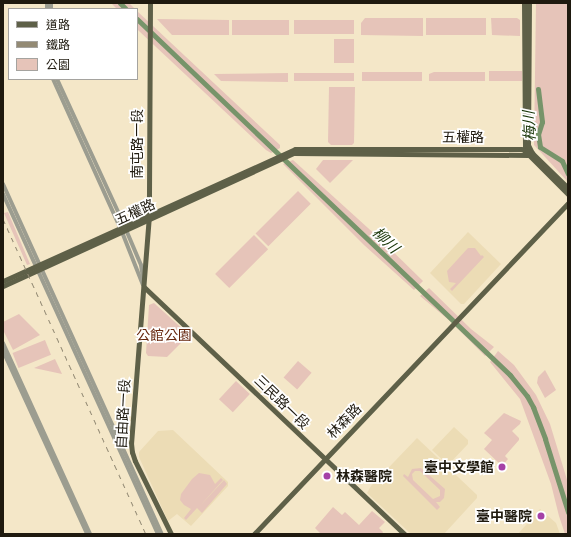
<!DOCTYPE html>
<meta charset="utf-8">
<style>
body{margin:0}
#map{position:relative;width:571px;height:537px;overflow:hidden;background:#f4e7c8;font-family:"Archivo Narrow","Noto Sans TC",sans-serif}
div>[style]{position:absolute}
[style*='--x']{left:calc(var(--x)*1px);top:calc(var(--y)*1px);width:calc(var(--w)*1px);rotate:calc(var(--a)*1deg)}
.built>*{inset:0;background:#ecdcb5}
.green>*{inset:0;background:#e6c4b9;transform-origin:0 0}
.river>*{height:5px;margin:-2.5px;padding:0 2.5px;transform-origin:2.5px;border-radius:2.5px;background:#77946a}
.minor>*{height:4px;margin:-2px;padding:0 2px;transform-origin:2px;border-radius:2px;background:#9c9d90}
.major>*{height:5px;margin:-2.5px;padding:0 2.5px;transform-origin:2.5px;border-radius:2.5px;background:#5e6048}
.rail>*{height:1px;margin-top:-0.5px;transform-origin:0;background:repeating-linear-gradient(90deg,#938a74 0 5px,transparent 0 10px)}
.dots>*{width:11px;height:11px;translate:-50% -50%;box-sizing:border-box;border:2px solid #fff;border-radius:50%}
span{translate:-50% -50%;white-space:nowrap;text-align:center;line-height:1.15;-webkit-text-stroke:3.5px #fff;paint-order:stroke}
.street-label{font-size:14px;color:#1f1a0f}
.park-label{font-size:14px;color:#66260d}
.poi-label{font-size:14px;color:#1f1a0f;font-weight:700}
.right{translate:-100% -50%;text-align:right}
.left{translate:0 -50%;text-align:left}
.water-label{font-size:15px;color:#163305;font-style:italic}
.frame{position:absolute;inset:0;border:4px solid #1f1a0f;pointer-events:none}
.legend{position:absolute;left:8px;top:8px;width:130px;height:72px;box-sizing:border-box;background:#fff;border:1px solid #a5a39f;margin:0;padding:5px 7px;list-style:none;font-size:12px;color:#1f1a0f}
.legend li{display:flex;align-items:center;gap:8px;height:20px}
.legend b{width:20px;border:1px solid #a5a39f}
</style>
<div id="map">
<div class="built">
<i style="clip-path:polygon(468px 232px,501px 264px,464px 304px,461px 304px,430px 273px)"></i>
<i style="clip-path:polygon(454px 427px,468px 440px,468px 444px,450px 463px,446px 463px,432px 450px)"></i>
<i style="clip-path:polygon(173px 430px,228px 482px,228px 486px,191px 526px,177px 514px,168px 521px,139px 457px,139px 452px,158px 431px)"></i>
<i style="clip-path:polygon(417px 438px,477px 495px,477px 498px,444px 534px,411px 534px,367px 493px,371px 486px)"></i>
<i style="clip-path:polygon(540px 509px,556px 523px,560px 534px,518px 534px)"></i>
</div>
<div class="green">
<i style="clip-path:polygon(111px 3px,129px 3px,135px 9px,117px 9px)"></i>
<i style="clip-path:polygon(536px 3px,568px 3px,568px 182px,534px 145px)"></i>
<i style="clip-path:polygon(137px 11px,280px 145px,280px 148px,271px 153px,266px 150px,139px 31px,137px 29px)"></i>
<i style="clip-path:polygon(365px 18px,423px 18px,423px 36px,361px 35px,361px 23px)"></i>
<i style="left:426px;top:18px;width:60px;height:17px"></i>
<i style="clip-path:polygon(491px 18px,517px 18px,520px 20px,520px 36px,492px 35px)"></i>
<i style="clip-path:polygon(157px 19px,229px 20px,229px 35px,172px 35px)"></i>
<i style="left:232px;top:20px;width:57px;height:15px"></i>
<i style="left:294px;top:20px;width:60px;height:14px"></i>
<i style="left:334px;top:39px;width:20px;height:24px"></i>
<i style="left:522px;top:71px;width:10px;height:33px;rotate:90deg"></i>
<i style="left:362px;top:72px;width:60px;height:9px"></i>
<i style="clip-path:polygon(434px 72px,485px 72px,485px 81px,429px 81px,429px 74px)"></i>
<i style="clip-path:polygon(288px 73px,288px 82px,221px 81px,214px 74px)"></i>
<i style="left:294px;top:73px;width:60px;height:8px"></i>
<i style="clip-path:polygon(329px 87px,355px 87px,354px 143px,352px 145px,331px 145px,328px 142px)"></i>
<i style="clip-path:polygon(293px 160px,379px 238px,423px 281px,414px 290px,364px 245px,283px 164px)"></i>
<i style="clip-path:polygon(323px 160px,353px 160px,330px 183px,316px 169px)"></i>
<i style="left:298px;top:191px;width:18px;height:60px;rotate:45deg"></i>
<i style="clip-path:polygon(8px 212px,30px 264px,27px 265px,4px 213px)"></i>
<i style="left:254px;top:235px;width:20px;height:55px;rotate:45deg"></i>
<i style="clip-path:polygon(468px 248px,475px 248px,481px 256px,482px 255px,484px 257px,452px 291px,450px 289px,456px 283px,449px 282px,447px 271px)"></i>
<i style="clip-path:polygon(429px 288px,471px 329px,494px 347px,485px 356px,450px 321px,420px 296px)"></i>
<i style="clip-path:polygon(154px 303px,186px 332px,186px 338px,167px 357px,148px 356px,146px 353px,149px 305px)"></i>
<i style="clip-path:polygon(19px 314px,40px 335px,13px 350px,3px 330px,3px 322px)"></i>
<i style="left:45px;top:340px;width:16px;height:35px;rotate:68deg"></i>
<i style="clip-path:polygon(498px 351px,514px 365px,536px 395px,550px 424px,568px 483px,568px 534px,565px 534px,559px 516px,551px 484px,520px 399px,490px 362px)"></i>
<i style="clip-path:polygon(55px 359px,62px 374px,34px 368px)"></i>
<i style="left:298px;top:361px;width:18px;height:22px;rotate:41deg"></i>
<i style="clip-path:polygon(545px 370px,556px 390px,545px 398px,537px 383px,538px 377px)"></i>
<i style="left:236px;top:381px;width:19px;height:25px;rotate:43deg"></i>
<i style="clip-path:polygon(504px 413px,521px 421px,520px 424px,512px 431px,519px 438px,519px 440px,505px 456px,508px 459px,502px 466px,484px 449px,492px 440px,484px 433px)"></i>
<i style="clip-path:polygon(evenodd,421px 468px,445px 489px,444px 498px,440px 502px,436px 502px,440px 507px,437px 510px,403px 476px,404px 474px,408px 477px,412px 469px,421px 468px,415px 471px,420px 471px,440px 490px,440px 496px,433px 499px,413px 480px,412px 474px,415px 471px)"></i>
<i style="clip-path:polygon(199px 473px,210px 475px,215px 484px,221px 478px,223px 480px,199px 507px,224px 480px,227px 484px,202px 513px,197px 508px,186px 520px,184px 518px,191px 509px,184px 505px,180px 500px,181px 494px,192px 479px)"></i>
<i style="clip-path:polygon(333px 507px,342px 515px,345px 512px,359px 525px,372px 511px,385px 522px,379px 528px,383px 532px,382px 534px,321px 534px,315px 528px)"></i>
</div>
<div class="river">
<i style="--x:120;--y:3;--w:8;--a:45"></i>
<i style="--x:137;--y:19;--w:516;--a:43.66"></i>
<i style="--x:510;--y:375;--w:27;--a:51"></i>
<i style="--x:527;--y:396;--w:13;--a:61"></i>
<i style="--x:533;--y:407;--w:34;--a:69"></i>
<i style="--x:545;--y:439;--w:77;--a:72.5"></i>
<i style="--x:538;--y:89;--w:33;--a:83"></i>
<i style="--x:542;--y:122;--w:13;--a:108"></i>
<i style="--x:538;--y:134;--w:13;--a:81"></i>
<i style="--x:540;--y:147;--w:26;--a:32"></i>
<i style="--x:562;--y:161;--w:14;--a:65"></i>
</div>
<div class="minor">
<i style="--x:47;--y:9;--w:6;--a:-90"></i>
<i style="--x:51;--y:9;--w:6;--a:-90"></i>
<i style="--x:53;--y:79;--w:168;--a:65.7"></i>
<i style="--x:122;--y:232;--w:57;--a:68.4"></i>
<i style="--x:57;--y:79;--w:161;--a:65.3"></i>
<i style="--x:124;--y:225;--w:43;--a:67"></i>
<i style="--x:141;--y:265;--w:12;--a:81"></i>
<i style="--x:3;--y:184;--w:384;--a:65.6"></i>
<i style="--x:3;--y:194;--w:374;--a:65.5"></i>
<i style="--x:3;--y:343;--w:210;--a:65.5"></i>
<i style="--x:3;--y:351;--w:201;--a:65.3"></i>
</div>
<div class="major">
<i style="--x:150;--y:3;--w:212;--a:90.3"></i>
<i style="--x:149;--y:215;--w:229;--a:94.5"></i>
<i style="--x:131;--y:443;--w:9;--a:84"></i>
<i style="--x:132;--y:452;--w:9;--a:72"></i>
<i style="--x:135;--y:461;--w:81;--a:63.7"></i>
<i style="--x:524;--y:3;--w:148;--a:89.6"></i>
<i style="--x:525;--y:151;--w:61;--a:45"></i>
<i style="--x:529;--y:3;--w:142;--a:90.4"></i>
<i style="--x:528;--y:145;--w:9;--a:63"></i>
<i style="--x:3;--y:281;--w:320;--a:-24.3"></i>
<i style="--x:295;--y:149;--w:226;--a:0"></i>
<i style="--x:521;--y:149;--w:12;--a:20"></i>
<i style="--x:532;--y:153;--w:50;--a:44.2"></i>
<i style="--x:3;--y:286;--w:320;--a:-24.6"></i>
<i style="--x:294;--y:153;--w:234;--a:0.5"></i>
<i style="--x:144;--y:287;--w:359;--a:43.5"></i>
<i style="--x:254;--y:534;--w:456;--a:-46.5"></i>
</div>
<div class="rail">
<i style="--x:3;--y:219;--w:346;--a:65.6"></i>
</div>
<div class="dots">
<i style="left:502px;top:467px;background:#a541a7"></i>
<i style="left:327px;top:476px;background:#a541a7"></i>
<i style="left:541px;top:516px;background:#a541a7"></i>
</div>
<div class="street-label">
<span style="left:463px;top:137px">五權路</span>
<span style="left:137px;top:144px;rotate:-90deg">南屯路一段</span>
<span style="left:135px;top:212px;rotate:-25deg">五權路</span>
<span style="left:282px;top:402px;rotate:44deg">三民路一段</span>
<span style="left:123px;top:414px;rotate:-87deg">自由路一段</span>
<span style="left:344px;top:421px;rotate:-46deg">林森路</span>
</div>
<div class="park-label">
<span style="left:164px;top:335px">公館公園</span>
</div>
<div class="poi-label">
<span class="right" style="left:494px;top:467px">臺中文學館</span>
<span class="left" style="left:336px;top:476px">林森醫院</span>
<span class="right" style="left:532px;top:516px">臺中醫院</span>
</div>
<div class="water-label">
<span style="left:529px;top:126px;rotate:-92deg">梅川</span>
<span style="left:386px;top:240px;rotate:44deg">柳川</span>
</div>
<div class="frame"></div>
<ul class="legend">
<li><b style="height:5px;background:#5e6048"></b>道路</li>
<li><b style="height:5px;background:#938a74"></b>鐵路</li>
<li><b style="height:11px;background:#e6c4b9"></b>公園</li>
</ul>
</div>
